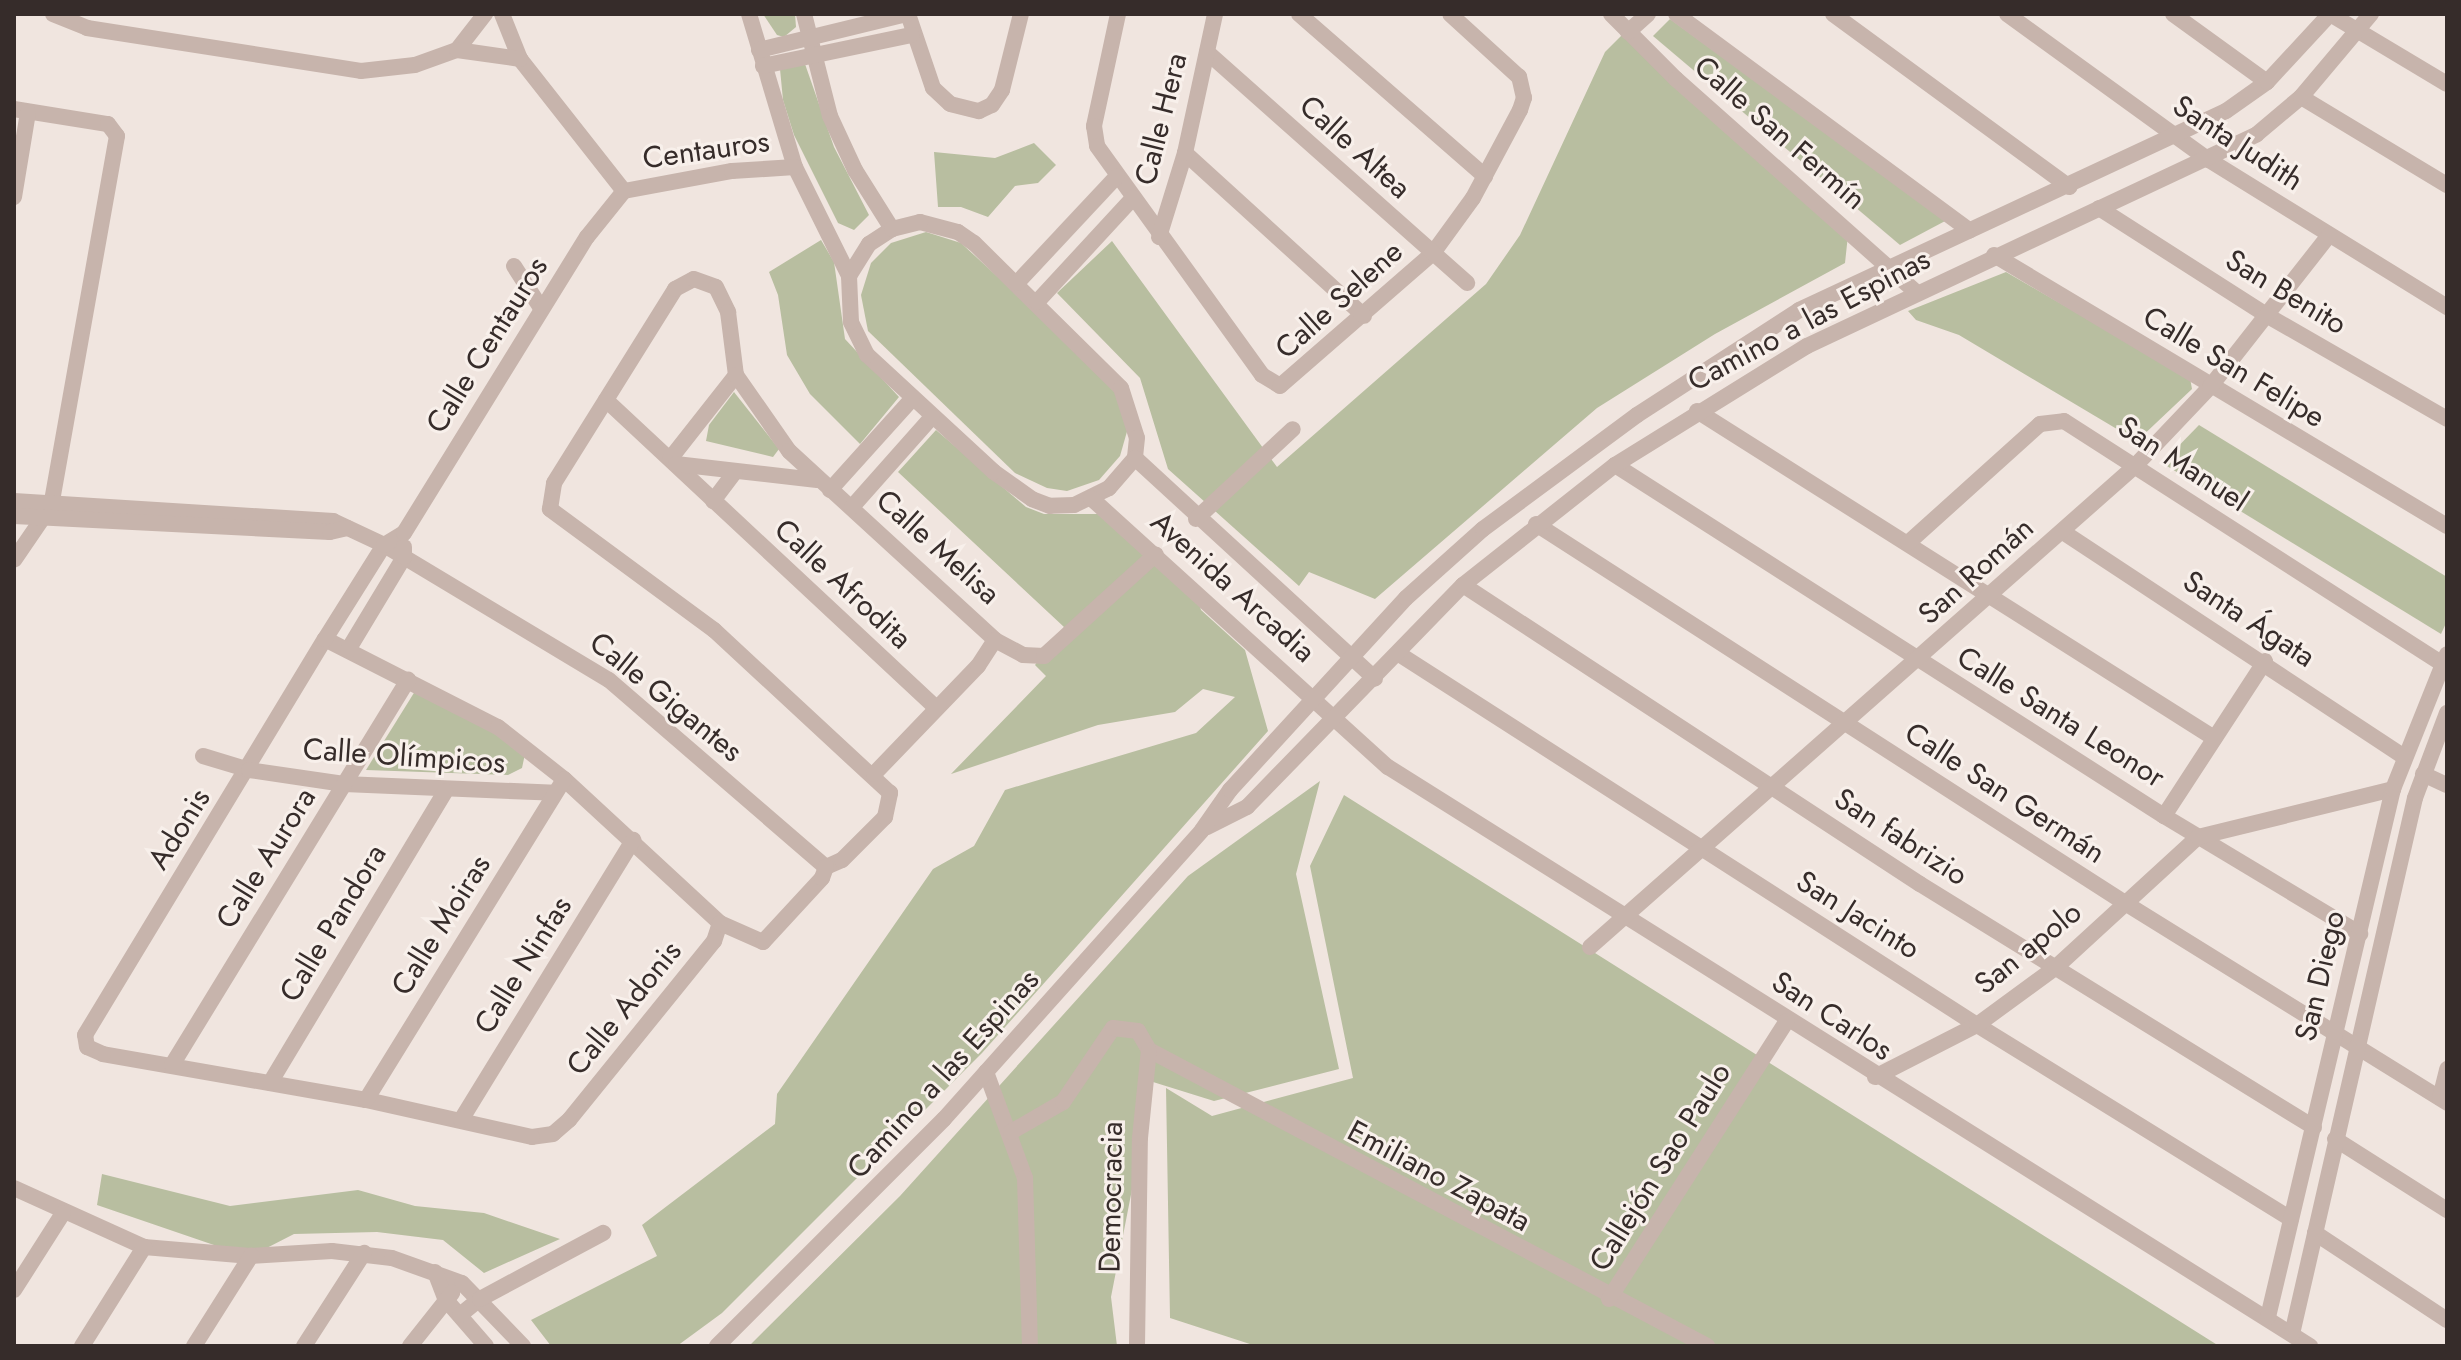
<!DOCTYPE html>
<meta charset="utf-8">
<style>
body{margin:0}
#map{position:relative;width:2461px;height:1360px;overflow:hidden;background:#f0e5df;font-family:Jost,sans-serif}
div>[style]{position:absolute}
[style*='--x']{left:calc(var(--x)*1px);top:calc(var(--y)*1px);width:calc(var(--w)*1px);rotate:calc(var(--a)*1deg)}
.green>*{inset:0;background:#b8bea0}
.minor>*{height:16px;margin:-8px;padding:0 8px;transform-origin:8px;border-radius:8px;background:#c7b4ac}
span{translate:-50% -50%;white-space:nowrap;text-align:center;line-height:1.15;-webkit-text-stroke:6px #f8f0eb;paint-order:stroke}
.street-label{font-size:30px;color:#362c2a}
.frame{position:absolute;inset:0;border:16px solid #362c2a;pointer-events:none}
</style>
<div id="map">
<div class="green">
<i style="clip-path:polygon(763px 14px,795px 14px,796px 27px,784px 37px,777px 35px)"></i>
<i style="clip-path:polygon(1670px 19px,1947px 220px,1900px 245px,1653px 36px)"></i>
<i style="clip-path:polygon(1622px 35px,1848px 235px,1845px 263px,1715px 334px,1597px 408px,1375px 599px,1309px 572px,1299px 586px,1168px 469px,1140px 378px,1057px 293px,1112px 241px,1277px 467px,1486px 284px,1520px 235px,1605px 52px)"></i>
<i style="clip-path:polygon(805px 64px,834px 147px,869px 215px,854px 230px,838px 223px,794px 135px,783px 100px,780px 69px)"></i>
<i style="clip-path:polygon(1034px 143px,1056px 165px,1038px 183px,1015px 186px,988px 217px,961px 207px,938px 207px,934px 152px,995px 158px)"></i>
<i style="clip-path:polygon(926px 232px,961px 243px,1115px 385px,1128px 428px,1120px 456px,1099px 480px,1067px 491px,1047px 488px,1015px 473px,868px 331px,861px 295px,871px 263px,891px 243px)"></i>
<i style="clip-path:polygon(821px 240px,834px 262px,845px 339px,899px 397px,860px 444px,810px 394px,787px 355px,778px 295px,769px 272px)"></i>
<i style="clip-path:polygon(2006px 272px,2190px 378px,2192px 389px,2137px 441px,1959px 335px,1916px 320px,1908px 311px)"></i>
<i style="clip-path:polygon(734px 392px,779px 449px,773px 457px,706px 441px,709px 425px)"></i>
<i style="clip-path:polygon(2199px 425px,2447px 577px,2447px 621px,2441px 634px,2162px 463px)"></i>
<i style="clip-path:polygon(936px 430px,1026px 507px,1044px 514px,1100px 514px,1198px 598px,1201px 610px,1245px 650px,1268px 731px,982px 1053px,722px 1313px,677px 1346px,551px 1346px,531px 1320px,657px 1256px,642px 1225px,775px 1124px,777px 1094px,933px 869px,974px 846px,1005px 790px,1196px 733px,1235px 697px,1203px 689px,1175px 712px,1098px 725px,951px 774px,1046px 676px,1035px 665px,1064px 627px,898px 472px)"></i>
<i style="clip-path:polygon(417px 688px,491px 728px,525px 754px,522px 768px,508px 775px,366px 770px)"></i>
<i style="clip-path:polygon(1320px 781px,1296px 874px,1339px 1069px,1214px 1101px,1153px 1082px,1111px 1297px,1117px 1346px,749px 1346px,900px 1196px,1188px 876px)"></i>
<i style="clip-path:polygon(1344px 795px,2219px 1346px,1256px 1346px,1170px 1318px,1166px 1088px,1212px 1116px,1353px 1078px,1310px 866px)"></i>
<i style="clip-path:polygon(102px 1174px,230px 1206px,358px 1190px,415px 1206px,484px 1213px,560px 1239px,484px 1273px,443px 1240px,377px 1232px,294px 1234px,249px 1257px,97px 1205px)"></i>
</div>
<div class="minor">
<i style="--x:53;--y:14;--w:37;--a:22"></i>
<i style="--x:87;--y:28;--w:277;--a:8.9"></i>
<i style="--x:361;--y:71;--w:54;--a:-6.3"></i>
<i style="--x:415;--y:65;--w:45;--a:-19.7"></i>
<i style="--x:457;--y:50;--w:46;--a:-52.1"></i>
<i style="--x:502;--y:14;--w:48;--a:68.2"></i>
<i style="--x:520;--y:59;--w:168;--a:51.8"></i>
<i style="--x:749;--y:14;--w:160;--a:73.3"></i>
<i style="--x:795;--y:167;--w:122;--a:63.6"></i>
<i style="--x:804;--y:14;--w:105;--a:75.7"></i>
<i style="--x:830;--y:116;--w:60;--a:65.2"></i>
<i style="--x:855;--y:170;--w:70;--a:57.9"></i>
<i style="--x:908;--y:14;--w:78;--a:71.3"></i>
<i style="--x:933;--y:88;--w:23;--a:43"></i>
<i style="--x:950;--y:104;--w:30;--a:14"></i>
<i style="--x:979;--y:111;--w:14;--a:-25"></i>
<i style="--x:992;--y:105;--w:18;--a:-56"></i>
<i style="--x:1002;--y:90;--w:78;--a:-76"></i>
<i style="--x:1118;--y:14;--w:115;--a:102.1"></i>
<i style="--x:1094;--y:126;--w:20;--a:81"></i>
<i style="--x:1097;--y:146;--w:282;--a:54.2"></i>
<i style="--x:1262;--y:375;--w:21;--a:31"></i>
<i style="--x:1280;--y:386;--w:203;--a:-41"></i>
<i style="--x:1433;--y:253;--w:68;--a:-54"></i>
<i style="--x:1473;--y:198;--w:100;--a:-61.9"></i>
<i style="--x:1520;--y:110;--w:13;--a:-72"></i>
<i style="--x:1524;--y:98;--w:22;--a:-103"></i>
<i style="--x:1519;--y:77;--w:93;--a:-137.6"></i>
<i style="--x:1299;--y:14;--w:247;--a:41.1"></i>
<i style="--x:1611;--y:14;--w:92;--a:45"></i>
<i style="--x:1676;--y:79;--w:319;--a:41.6"></i>
<i style="--x:1676;--y:14;--w:365;--a:36.4"></i>
<i style="--x:1833;--y:14;--w:293;--a:36.2"></i>
<i style="--x:2007;--y:14;--w:249;--a:35.9"></i>
<i style="--x:2209;--y:160;--w:280;--a:31.7"></i>
<i style="--x:2173;--y:14;--w:116;--a:35.9"></i>
<i style="--x:2330;--y:14;--w:136;--a:30.9"></i>
<i style="--x:1628;--y:32;--w:27;--a:-42"></i>
<i style="--x:457;--y:50;--w:64;--a:8.1"></i>
<i style="--x:759;--y:50;--w:152;--a:-13.7"></i>
<i style="--x:1207;--y:52;--w:348;--a:41.6"></i>
<i style="--x:763;--y:66;--w:152;--a:-11.8"></i>
<i style="--x:2301;--y:97;--w:170;--a:31.1"></i>
<i style="--x:14;--y:109;--w:95;--a:9.1"></i>
<i style="--x:108;--y:124;--w:15;--a:53"></i>
<i style="--x:117;--y:136;--w:376;--a:100.1"></i>
<i style="--x:51;--y:506;--w:65;--a:124.4"></i>
<i style="--x:1185;--y:153;--w:242;--a:42.3"></i>
<i style="--x:624;--y:191;--w:110;--a:-10.5"></i>
<i style="--x:732;--y:171;--w:63;--a:-3.6"></i>
<i style="--x:14;--y:197;--w:86;--a:-80.6"></i>
<i style="--x:2099;--y:208;--w:201;--a:32.6"></i>
<i style="--x:2268;--y:316;--w:207;--a:29.9"></i>
<i style="--x:920;--y:222;--w:39;--a:15"></i>
<i style="--x:958;--y:232;--w:19;--a:35"></i>
<i style="--x:974;--y:243;--w:206;--a:44.6"></i>
<i style="--x:1121;--y:388;--w:52;--a:72.3"></i>
<i style="--x:1137;--y:438;--w:20;--a:96"></i>
<i style="--x:1135;--y:458;--w:40;--a:131"></i>
<i style="--x:1109;--y:488;--w:39;--a:154"></i>
<i style="--x:1074;--y:505;--w:24;--a:178"></i>
<i style="--x:1050;--y:506;--w:19;--a:-159"></i>
<i style="--x:1032;--y:499;--w:47;--a:-144.6"></i>
<i style="--x:994;--y:472;--w:173;--a:-137.3"></i>
<i style="--x:867;--y:355;--w:37;--a:-116"></i>
<i style="--x:851;--y:322;--w:46;--a:-92.5"></i>
<i style="--x:849;--y:276;--w:38;--a:-58"></i>
<i style="--x:869;--y:244;--w:27;--a:-33"></i>
<i style="--x:892;--y:229;--w:29;--a:-14"></i>
<i style="--x:1159;--y:237;--w:88;--a:-72.8"></i>
<i style="--x:1185;--y:153;--w:142;--a:-77.8"></i>
<i style="--x:1994;--y:255;--w:528;--a:30.89"></i>
<i style="--x:514;--y:266;--w:50;--a:57.3"></i>
<i style="--x:1017;--y:283;--w:146;--a:-46.9"></i>
<i style="--x:1037;--y:302;--w:142;--a:-47.3"></i>
<i style="--x:606;--y:400;--w:451;--a:43"></i>
<i style="--x:1697;--y:411;--w:612;--a:32.31"></i>
<i style="--x:1135;--y:458;--w:326;--a:42.6"></i>
<i style="--x:670;--y:459;--w:107;--a:-51.8"></i>
<i style="--x:676;--y:464;--w:142;--a:6.5"></i>
<i style="--x:1615;--y:465;--w:652;--a:32.59"></i>
<i style="--x:2164;--y:816;--w:229;--a:31"></i>
<i style="--x:830;--y:490;--w:122;--a:-48"></i>
<i style="--x:1091;--y:498;--w:401;--a:42.2"></i>
<i style="--x:1388;--y:767;--w:1089;--a:32.13"></i>
<i style="--x:14;--y:501;--w:320;--a:3.6"></i>
<i style="--x:333;--y:521;--w:56;--a:25.2"></i>
<i style="--x:384;--y:545;--w:262;--a:31"></i>
<i style="--x:609;--y:680;--w:286;--a:40.8"></i>
<i style="--x:826;--y:867;--w:17;--a:-24"></i>
<i style="--x:842;--y:860;--w:61;--a:-45"></i>
<i style="--x:885;--y:817;--w:25;--a:-78"></i>
<i style="--x:890;--y:793;--w:240;--a:-137.2"></i>
<i style="--x:714;--y:630;--w:204;--a:-143.6"></i>
<i style="--x:550;--y:509;--w:26;--a:-81"></i>
<i style="--x:554;--y:483;--w:229;--a:-58"></i>
<i style="--x:675;--y:289;--w:21;--a:-28"></i>
<i style="--x:694;--y:279;--w:23;--a:20"></i>
<i style="--x:716;--y:287;--w:28;--a:64"></i>
<i style="--x:728;--y:312;--w:64;--a:82.8"></i>
<i style="--x:736;--y:375;--w:93;--a:55.1"></i>
<i style="--x:789;--y:451;--w:280;--a:42.5"></i>
<i style="--x:995;--y:640;--w:32;--a:28"></i>
<i style="--x:1023;--y:655;--w:21;--a:3"></i>
<i style="--x:1044;--y:656;--w:151;--a:-42.3"></i>
<i style="--x:713;--y:501;--w:36;--a:-53"></i>
<i style="--x:852;--y:507;--w:120;--a:-48.4"></i>
<i style="--x:14;--y:516;--w:316;--a:2.9"></i>
<i style="--x:330;--y:532;--w:18;--a:-13"></i>
<i style="--x:1196;--y:519;--w:132;--a:-42.9"></i>
<i style="--x:1536;--y:524;--w:700;--a:32.76"></i>
<i style="--x:2125;--y:903;--w:379;--a:31.8"></i>
<i style="--x:2063;--y:532;--w:407;--a:33.4"></i>
<i style="--x:1908;--y:543;--w:178;--a:-42"></i>
<i style="--x:2040;--y:424;--w:24;--a:-7"></i>
<i style="--x:2064;--y:421;--w:449;--a:32.7"></i>
<i style="--x:1463;--y:585;--w:546;--a:33.2"></i>
<i style="--x:1920;--y:884;--w:463;--a:31.7"></i>
<i style="--x:325;--y:639;--w:194;--a:27"></i>
<i style="--x:498;--y:727;--w:84;--a:38.2"></i>
<i style="--x:564;--y:779;--w:212;--a:42.7"></i>
<i style="--x:720;--y:923;--w:19;--a:108"></i>
<i style="--x:714;--y:941;--w:230;--a:129"></i>
<i style="--x:569;--y:1120;--w:21;--a:139"></i>
<i style="--x:553;--y:1134;--w:21;--a:172"></i>
<i style="--x:532;--y:1137;--w:170;--a:-167.4"></i>
<i style="--x:366;--y:1100;--w:267;--a:-170.1"></i>
<i style="--x:103;--y:1054;--w:17;--a:-156"></i>
<i style="--x:87;--y:1047;--w:12;--a:-99"></i>
<i style="--x:85;--y:1035;--w:463;--a:-58.8"></i>
<i style="--x:325;--y:639;--w:111;--a:-57.9"></i>
<i style="--x:384;--y:545;--w:23;--a:-31"></i>
<i style="--x:404;--y:533;--w:348;--a:-58.3"></i>
<i style="--x:587;--y:237;--w:59;--a:-51.2"></i>
<i style="--x:348;--y:650;--w:109;--a:-58.9"></i>
<i style="--x:404;--y:557;--w:10;--a:-90"></i>
<i style="--x:1399;--y:654;--w:687;--a:32.7"></i>
<i style="--x:1977;--y:1025;--w:369;--a:31.7"></i>
<i style="--x:203;--y:756;--w:48;--a:16.9"></i>
<i style="--x:249;--y:770;--w:96;--a:8.4"></i>
<i style="--x:344;--y:784;--w:211;--a:2.4"></i>
<i style="--x:874;--y:774;--w:150;--a:-46.1"></i>
<i style="--x:978;--y:666;--w:31;--a:-57"></i>
<i style="--x:2423;--y:774;--w:26;--a:25"></i>
<i style="--x:2164;--y:816;--w:185;--a:-56.9"></i>
<i style="--x:1207;--y:827;--w:45;--a:-26.6"></i>
<i style="--x:1247;--y:807;--w:310;--a:-45.8"></i>
<i style="--x:1463;--y:585;--w:194;--a:-38.3"></i>
<i style="--x:1615;--y:465;--w:226;--a:-31.8"></i>
<i style="--x:1807;--y:346;--w:497;--a:-25.2"></i>
<i style="--x:2257;--y:134;--w:57;--a:-40.1"></i>
<i style="--x:2301;--y:97;--w:109;--a:-49.9"></i>
<i style="--x:720;--y:923;--w:47;--a:23.8"></i>
<i style="--x:763;--y:942;--w:87;--a:-47.3"></i>
<i style="--x:822;--y:878;--w:12;--a:-70"></i>
<i style="--x:1590;--y:947;--w:725;--a:-41.42"></i>
<i style="--x:2134;--y:467;--w:110;--a:-46.5"></i>
<i style="--x:2210;--y:387;--w:193;--a:-51.9"></i>
<i style="--x:1149;--y:1050;--w:632;--a:27.94"></i>
<i style="--x:172;--y:1065;--w:452;--a:-58.5"></i>
<i style="--x:986;--y:1072;--w:113;--a:69.8"></i>
<i style="--x:1025;--y:1178;--w:168;--a:88.3"></i>
<i style="--x:1875;--y:1077;--w:114;--a:-27"></i>
<i style="--x:1977;--y:1025;--w:97;--a:-36.2"></i>
<i style="--x:2055;--y:968;--w:194;--a:-42.5"></i>
<i style="--x:2198;--y:837;--w:201;--a:-13.8"></i>
<i style="--x:270;--y:1083;--w:340;--a:-59"></i>
<i style="--x:2440;--y:1098;--w:30;--a:-76"></i>
<i style="--x:366;--y:1100;--w:377;--a:-58.3"></i>
<i style="--x:461;--y:1120;--w:329;--a:-58.4"></i>
<i style="--x:1011;--y:1132;--w:60;--a:-30"></i>
<i style="--x:1063;--y:1102;--w:89;--a:-56"></i>
<i style="--x:1113;--y:1028;--w:25;--a:7"></i>
<i style="--x:1138;--y:1031;--w:22;--a:60"></i>
<i style="--x:2335;--y:1139;--w:133;--a:32.4"></i>
<i style="--x:14;--y:1188;--w:143;--a:24.4"></i>
<i style="--x:144;--y:1247;--w:107;--a:4.8"></i>
<i style="--x:251;--y:1256;--w:81;--a:-3.5"></i>
<i style="--x:332;--y:1251;--w:60;--a:6.7"></i>
<i style="--x:392;--y:1258;--w:74;--a:19.7"></i>
<i style="--x:462;--y:1283;--w:88;--a:45.9"></i>
<i style="--x:2315;--y:1233;--w:158;--a:33.4"></i>
<i style="--x:435;--y:1272;--w:30;--a:69"></i>
<i style="--x:446;--y:1300;--w:61;--a:49"></i>
<i style="--x:14;--y:1290;--w:91;--a:-57.5"></i>
<i style="--x:1609;--y:1299;--w:330;--a:-57.4"></i>
<i style="--x:460;--y:1315;--w:26;--a:-39"></i>
<i style="--x:480;--y:1299;--w:140;--a:-28.2"></i>
<i style="--x:2268;--y:1317;--w:543;--a:-76.68"></i>
<i style="--x:2393;--y:789;--w:145;--a:-68.2"></i>
<i style="--x:2292;--y:1334;--w:550;--a:-77.08"></i>
<i style="--x:2415;--y:798;--w:91;--a:-69.4"></i>
<i style="--x:82;--y:1346;--w:117;--a:-57.9"></i>
<i style="--x:194;--y:1346;--w:107;--a:-57.7"></i>
<i style="--x:304;--y:1346;--w:111;--a:-57.2"></i>
<i style="--x:410;--y:1346;--w:68;--a:-51.6"></i>
<i style="--x:717;--y:1346;--w:321;--a:-45"></i>
<i style="--x:944;--y:1119;--w:387;--a:-48.2"></i>
<i style="--x:1202;--y:830;--w:49;--a:-55"></i>
<i style="--x:1230;--y:790;--w:260;--a:-47.5"></i>
<i style="--x:1406;--y:598;--w:103;--a:-41.9"></i>
<i style="--x:1483;--y:529;--w:192;--a:-36.5"></i>
<i style="--x:1637;--y:415;--w:193;--a:-32.9"></i>
<i style="--x:1799;--y:310;--w:471;--a:-25"></i>
<i style="--x:2226;--y:111;--w:50;--a:-35.3"></i>
<i style="--x:2267;--y:82;--w:93;--a:-47.2"></i>
<i style="--x:1137;--y:1346;--w:208;--a:-89.2"></i>
<i style="--x:1140;--y:1138;--w:88;--a:-84.2"></i>
</div>
<div class="street-label">
<span style="left:1161px;top:119px;rotate:-76deg">Calle Hera</span>
<span style="left:1780px;top:133px;rotate:41deg">Calle San Fermín</span>
<span style="left:2238px;top:143px;rotate:33deg">Santa Judith</span>
<span style="left:1355px;top:147px;rotate:42deg">Calle Altea</span>
<span style="left:706px;top:150px;rotate:-8deg">Centauros</span>
<span style="left:2286px;top:292px;rotate:31deg">San Benito</span>
<span style="left:1339px;top:300px;rotate:-42deg">Calle Selene</span>
<span style="left:1809px;top:320px;rotate:-28deg">Camino a las Espinas</span>
<span style="left:487px;top:345px;rotate:-58deg">Calle Centauros</span>
<span style="left:2234px;top:367px;rotate:31deg">Calle San Felipe</span>
<span style="left:2183px;top:464px;rotate:33deg">San Manuel</span>
<span style="left:938px;top:547px;rotate:42deg">Calle Melisa</span>
<span style="left:1976px;top:571px;rotate:-42deg">San Román</span>
<span style="left:843px;top:584px;rotate:43deg">Calle Afrodita</span>
<span style="left:1233px;top:587px;rotate:42deg">Avenida Arcadia</span>
<span style="left:2249px;top:619px;rotate:33deg">Santa Ágata</span>
<span style="left:666px;top:697px;rotate:39deg">Calle Gigantes</span>
<span style="left:2061px;top:717px;rotate:32deg">Calle Santa Leonor</span>
<span style="left:404px;top:756px;rotate:4deg">Calle Olímpicos</span>
<span style="left:2005px;top:793px;rotate:33deg">Calle San Germán</span>
<span style="left:179px;top:829px;rotate:-58deg">Adonis</span>
<span style="left:1901px;top:837px;rotate:33deg">San fabrizio</span>
<span style="left:266px;top:858px;rotate:-58deg">Calle Aurora</span>
<span style="left:1858px;top:915px;rotate:32deg">San Jacinto</span>
<span style="left:333px;top:923px;rotate:-59deg">Calle Pandora</span>
<span style="left:441px;top:925px;rotate:-58deg">Calle Moiras</span>
<span style="left:2028px;top:948px;rotate:-39deg">San apolo</span>
<span style="left:523px;top:965px;rotate:-58deg">Calle Ninfas</span>
<span style="left:2320px;top:976px;rotate:-77deg">San Diego</span>
<span style="left:624px;top:1008px;rotate:-51deg">Calle Adonis</span>
<span style="left:1832px;top:1016px;rotate:33deg">San Carlos</span>
<span style="left:943px;top:1074px;rotate:-48deg">Camino a las Espinas</span>
<span style="left:1660px;top:1167px;rotate:-58deg">Callejón Sao Paulo</span>
<span style="left:1439px;top:1176px;rotate:28deg">Emiliano Zapata</span>
<span style="left:1111px;top:1197px;rotate:-89deg">Democracia</span>
</div>
<div class="frame"></div>
</div>
